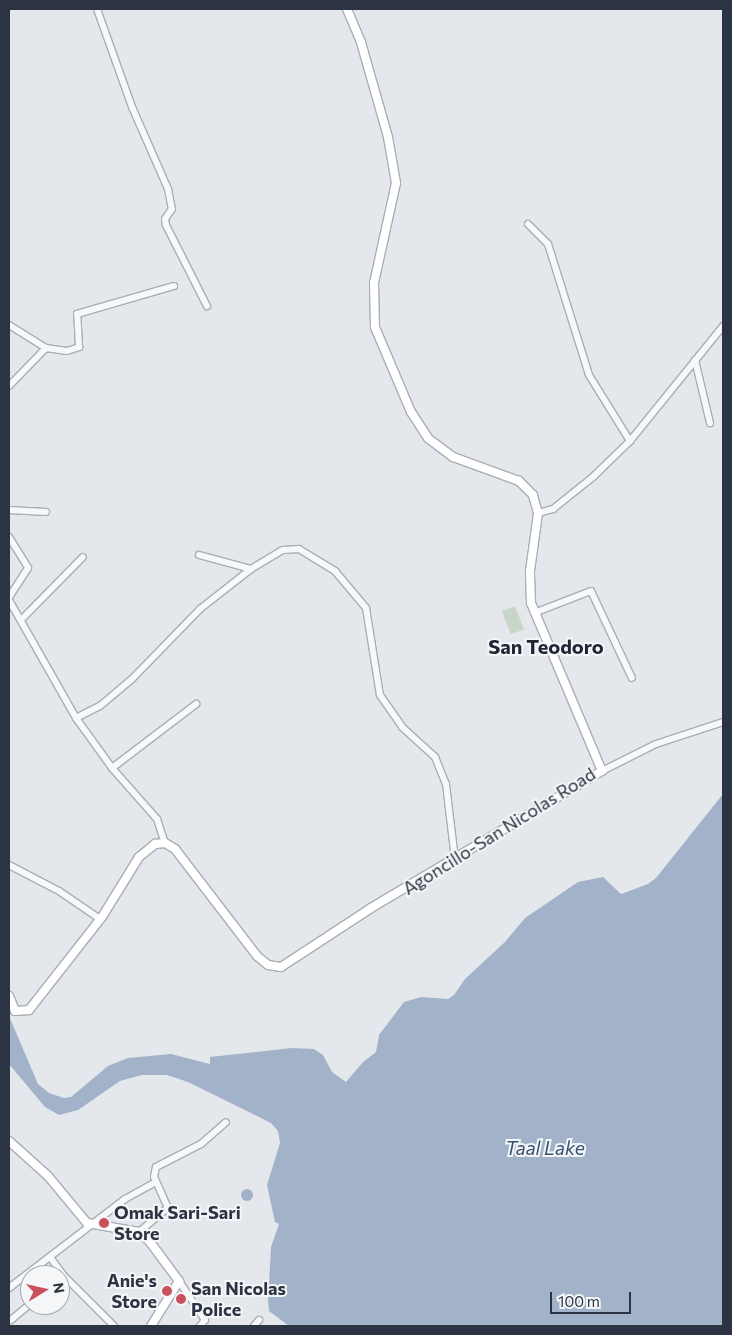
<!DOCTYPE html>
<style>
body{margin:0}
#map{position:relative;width:732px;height:1335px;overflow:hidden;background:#e4e7eb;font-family:Commissioner,sans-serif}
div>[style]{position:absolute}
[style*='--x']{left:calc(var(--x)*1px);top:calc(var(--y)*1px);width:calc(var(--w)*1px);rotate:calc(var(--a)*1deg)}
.green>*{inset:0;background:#c9d5c6;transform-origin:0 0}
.water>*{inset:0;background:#a2b3c9}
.round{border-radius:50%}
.roads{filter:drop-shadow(1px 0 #a9aeb5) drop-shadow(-1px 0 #a9aeb5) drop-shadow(0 1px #a9aeb5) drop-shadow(0 -1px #a9aeb5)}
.minor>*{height:6px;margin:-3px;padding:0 3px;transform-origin:3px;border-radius:3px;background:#f7f8fa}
.major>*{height:8px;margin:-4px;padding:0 4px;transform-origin:4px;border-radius:4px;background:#fff}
.dots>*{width:14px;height:14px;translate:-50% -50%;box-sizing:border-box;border:2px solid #f4f6f8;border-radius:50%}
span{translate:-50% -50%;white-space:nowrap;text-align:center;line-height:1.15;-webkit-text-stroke:4px #f4f6f8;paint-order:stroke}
.street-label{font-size:18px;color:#2c3443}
.poi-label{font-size:18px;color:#2c3443;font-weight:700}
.left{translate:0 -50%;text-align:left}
.right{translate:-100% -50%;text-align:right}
.water-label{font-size:19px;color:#385175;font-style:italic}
.quarter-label{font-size:20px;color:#1e2534;font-weight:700}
.frame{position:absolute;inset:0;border:10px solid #2c3443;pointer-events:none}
.north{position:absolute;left:20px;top:1265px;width:50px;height:50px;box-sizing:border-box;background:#f4f6f8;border:1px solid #a4a8b0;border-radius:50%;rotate:81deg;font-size:14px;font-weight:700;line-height:20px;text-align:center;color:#2c3443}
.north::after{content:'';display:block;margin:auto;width:18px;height:22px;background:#c8515d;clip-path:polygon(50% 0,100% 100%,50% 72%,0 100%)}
.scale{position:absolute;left:550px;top:1292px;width:81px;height:22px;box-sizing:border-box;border:2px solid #2c3443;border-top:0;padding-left:6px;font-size:15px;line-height:18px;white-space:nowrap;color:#2c3443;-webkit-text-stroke:4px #f4f6f8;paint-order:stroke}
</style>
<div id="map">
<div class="green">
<i style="left:515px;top:606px;width:25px;height:14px;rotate:69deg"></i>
</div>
<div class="water">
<i style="clip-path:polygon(723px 794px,723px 1326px,289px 1326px,269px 1311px,268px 1301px,271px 1247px,279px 1224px,275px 1222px,267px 1185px,280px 1143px,278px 1131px,271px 1123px,188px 1082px,167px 1075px,142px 1075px,120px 1081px,78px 1110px,59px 1115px,45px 1107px,9px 1064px,9px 1016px,38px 1084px,49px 1093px,64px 1098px,71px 1097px,108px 1066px,128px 1058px,171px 1054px,210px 1064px,210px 1057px,292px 1048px,314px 1049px,323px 1055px,332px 1072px,346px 1082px,363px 1062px,376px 1052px,379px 1035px,404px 1002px,421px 997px,448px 999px,454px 995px,465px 979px,505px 942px,525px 918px,578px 882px,603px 877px,621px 894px,648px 884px,656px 878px)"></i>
<i class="round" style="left:241px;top:1189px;width:12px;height:12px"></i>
</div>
<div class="roads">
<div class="minor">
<i style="--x:97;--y:9;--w:104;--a:70.3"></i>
<i style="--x:132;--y:107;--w:90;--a:66.3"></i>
<i style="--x:168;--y:189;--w:20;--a:79"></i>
<i style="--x:172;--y:209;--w:12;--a:125"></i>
<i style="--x:165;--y:219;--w:6;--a:81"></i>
<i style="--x:166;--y:225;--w:91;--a:63.2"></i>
<i style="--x:528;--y:224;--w:28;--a:45"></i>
<i style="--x:548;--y:244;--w:137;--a:72.6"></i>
<i style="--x:589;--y:375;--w:78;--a:58.2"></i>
<i style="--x:9;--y:325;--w:44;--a:31.9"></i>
<i style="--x:695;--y:360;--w:65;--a:76.6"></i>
<i style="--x:9;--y:386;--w:53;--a:-45.8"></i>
<i style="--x:46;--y:348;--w:21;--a:8"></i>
<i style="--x:67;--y:351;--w:13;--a:-18"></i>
<i style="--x:79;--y:347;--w:33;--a:-93"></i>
<i style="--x:77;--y:314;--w:101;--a:-16.1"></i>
<i style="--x:9;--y:510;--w:37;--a:3"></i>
<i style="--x:538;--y:513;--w:16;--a:-15"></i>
<i style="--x:553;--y:509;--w:53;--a:-38.8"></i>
<i style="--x:594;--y:476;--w:50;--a:-44.2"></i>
<i style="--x:630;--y:441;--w:148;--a:-51"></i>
<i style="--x:9;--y:537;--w:36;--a:58"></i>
<i style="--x:28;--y:568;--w:35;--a:123"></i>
<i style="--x:199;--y:555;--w:54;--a:15.1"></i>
<i style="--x:9;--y:600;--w:136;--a:60.4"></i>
<i style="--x:76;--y:718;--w:62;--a:54.2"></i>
<i style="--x:112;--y:768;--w:68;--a:48.6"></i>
<i style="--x:157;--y:819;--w:25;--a:72"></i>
<i style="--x:534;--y:613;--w:61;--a:-21.1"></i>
<i style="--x:591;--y:591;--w:96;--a:64.8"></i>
<i style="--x:21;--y:620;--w:88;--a:-45.5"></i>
<i style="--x:76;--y:718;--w:27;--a:-27"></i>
<i style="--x:100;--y:706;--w:42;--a:-40.2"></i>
<i style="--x:132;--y:679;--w:98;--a:-45.8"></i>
<i style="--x:200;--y:609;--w:65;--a:-38.1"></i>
<i style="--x:251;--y:569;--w:37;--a:-31"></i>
<i style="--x:283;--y:550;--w:16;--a:-4"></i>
<i style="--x:299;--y:549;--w:42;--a:31.4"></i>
<i style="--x:335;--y:571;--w:48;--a:50"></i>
<i style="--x:366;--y:608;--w:88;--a:80.9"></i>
<i style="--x:380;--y:695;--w:39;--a:55"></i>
<i style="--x:402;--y:727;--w:45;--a:42.3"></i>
<i style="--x:435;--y:757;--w:29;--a:68"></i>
<i style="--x:446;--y:784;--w:76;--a:83.2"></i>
<i style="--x:112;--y:768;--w:106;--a:-37.3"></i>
<i style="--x:602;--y:771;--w:60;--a:-26.6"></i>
<i style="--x:656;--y:744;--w:71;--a:-18.2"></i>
<i style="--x:9;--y:865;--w:56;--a:27.5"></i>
<i style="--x:59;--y:891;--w:50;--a:34.3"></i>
<i style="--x:139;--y:1232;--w:38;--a:-40"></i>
<i style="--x:168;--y:1208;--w:34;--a:-114"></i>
<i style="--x:154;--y:1177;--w:10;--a:-79"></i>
<i style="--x:156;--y:1167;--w:51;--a:-27.1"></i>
<i style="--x:201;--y:1144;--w:33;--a:-41"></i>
<i style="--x:50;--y:1257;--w:22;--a:54"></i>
<i style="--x:63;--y:1275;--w:72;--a:45"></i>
<i style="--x:179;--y:1281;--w:47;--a:56.3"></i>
<i style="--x:205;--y:1320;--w:8;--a:130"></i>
<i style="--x:9;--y:1288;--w:146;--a:-37.5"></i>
<i style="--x:125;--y:1199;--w:35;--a:-29"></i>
<i style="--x:11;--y:1320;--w:25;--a:-40"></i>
<i style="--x:254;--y:1326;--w:8;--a:-50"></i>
</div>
<div class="major">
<i style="--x:9;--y:996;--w:16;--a:68"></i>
<i style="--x:15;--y:1011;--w:14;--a:-4"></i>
<i style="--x:29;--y:1010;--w:118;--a:-51.9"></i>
<i style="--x:102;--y:917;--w:70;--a:-58.3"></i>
<i style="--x:139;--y:857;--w:21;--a:-39"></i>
<i style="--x:155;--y:844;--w:10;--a:-6"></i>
<i style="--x:165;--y:843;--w:12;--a:31"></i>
<i style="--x:175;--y:849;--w:135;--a:52.5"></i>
<i style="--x:257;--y:956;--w:14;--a:39"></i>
<i style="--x:268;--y:965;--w:13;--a:9"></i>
<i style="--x:281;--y:967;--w:108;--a:-33.2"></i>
<i style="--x:371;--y:908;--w:269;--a:-30.7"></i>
<i style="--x:602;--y:771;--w:182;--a:-112.9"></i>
<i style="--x:531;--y:603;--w:32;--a:-92"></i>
<i style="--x:530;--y:571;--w:59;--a:-82.1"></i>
<i style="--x:538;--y:513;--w:19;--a:-106"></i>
<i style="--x:533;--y:495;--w:20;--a:-135"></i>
<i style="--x:519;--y:481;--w:70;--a:-160"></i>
<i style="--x:453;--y:457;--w:31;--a:-143"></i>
<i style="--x:428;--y:438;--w:31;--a:-123"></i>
<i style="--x:411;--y:412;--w:92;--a:-113"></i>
<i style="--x:375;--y:327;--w:44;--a:-91.3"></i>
<i style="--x:374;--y:283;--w:102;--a:-77.6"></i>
<i style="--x:396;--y:183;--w:47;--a:-99.9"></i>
<i style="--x:388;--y:137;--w:99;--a:-105.9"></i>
<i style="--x:361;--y:42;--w:36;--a:-113"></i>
<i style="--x:9;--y:1141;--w:52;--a:41.9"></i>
<i style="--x:48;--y:1176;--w:61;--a:50.3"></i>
<i style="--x:87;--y:1223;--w:53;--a:9.8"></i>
<i style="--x:139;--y:1232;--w:15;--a:42"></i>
<i style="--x:150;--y:1242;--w:49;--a:53.4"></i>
<i style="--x:179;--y:1281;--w:53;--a:121.9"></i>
</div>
</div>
<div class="dots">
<i style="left:104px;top:1223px;background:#c8515d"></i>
<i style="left:167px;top:1291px;background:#c8515d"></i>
<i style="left:181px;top:1299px;background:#c8515d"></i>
</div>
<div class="street-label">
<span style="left:499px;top:831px;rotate:-32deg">Agoncillo-San Nicolas Road</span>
</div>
<div class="poi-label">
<span class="left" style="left:114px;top:1223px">Omak Sari-Sari<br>Store</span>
<span class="right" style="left:157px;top:1291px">Anie's<br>Store</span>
<span class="left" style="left:191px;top:1299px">San Nicolas<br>Police</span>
</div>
<div class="water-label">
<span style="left:545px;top:1148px">Taal Lake</span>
</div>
<div class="quarter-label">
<span style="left:546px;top:646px">San Teodoro</span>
</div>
<div class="frame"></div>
<div class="north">N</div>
<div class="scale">100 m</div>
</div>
